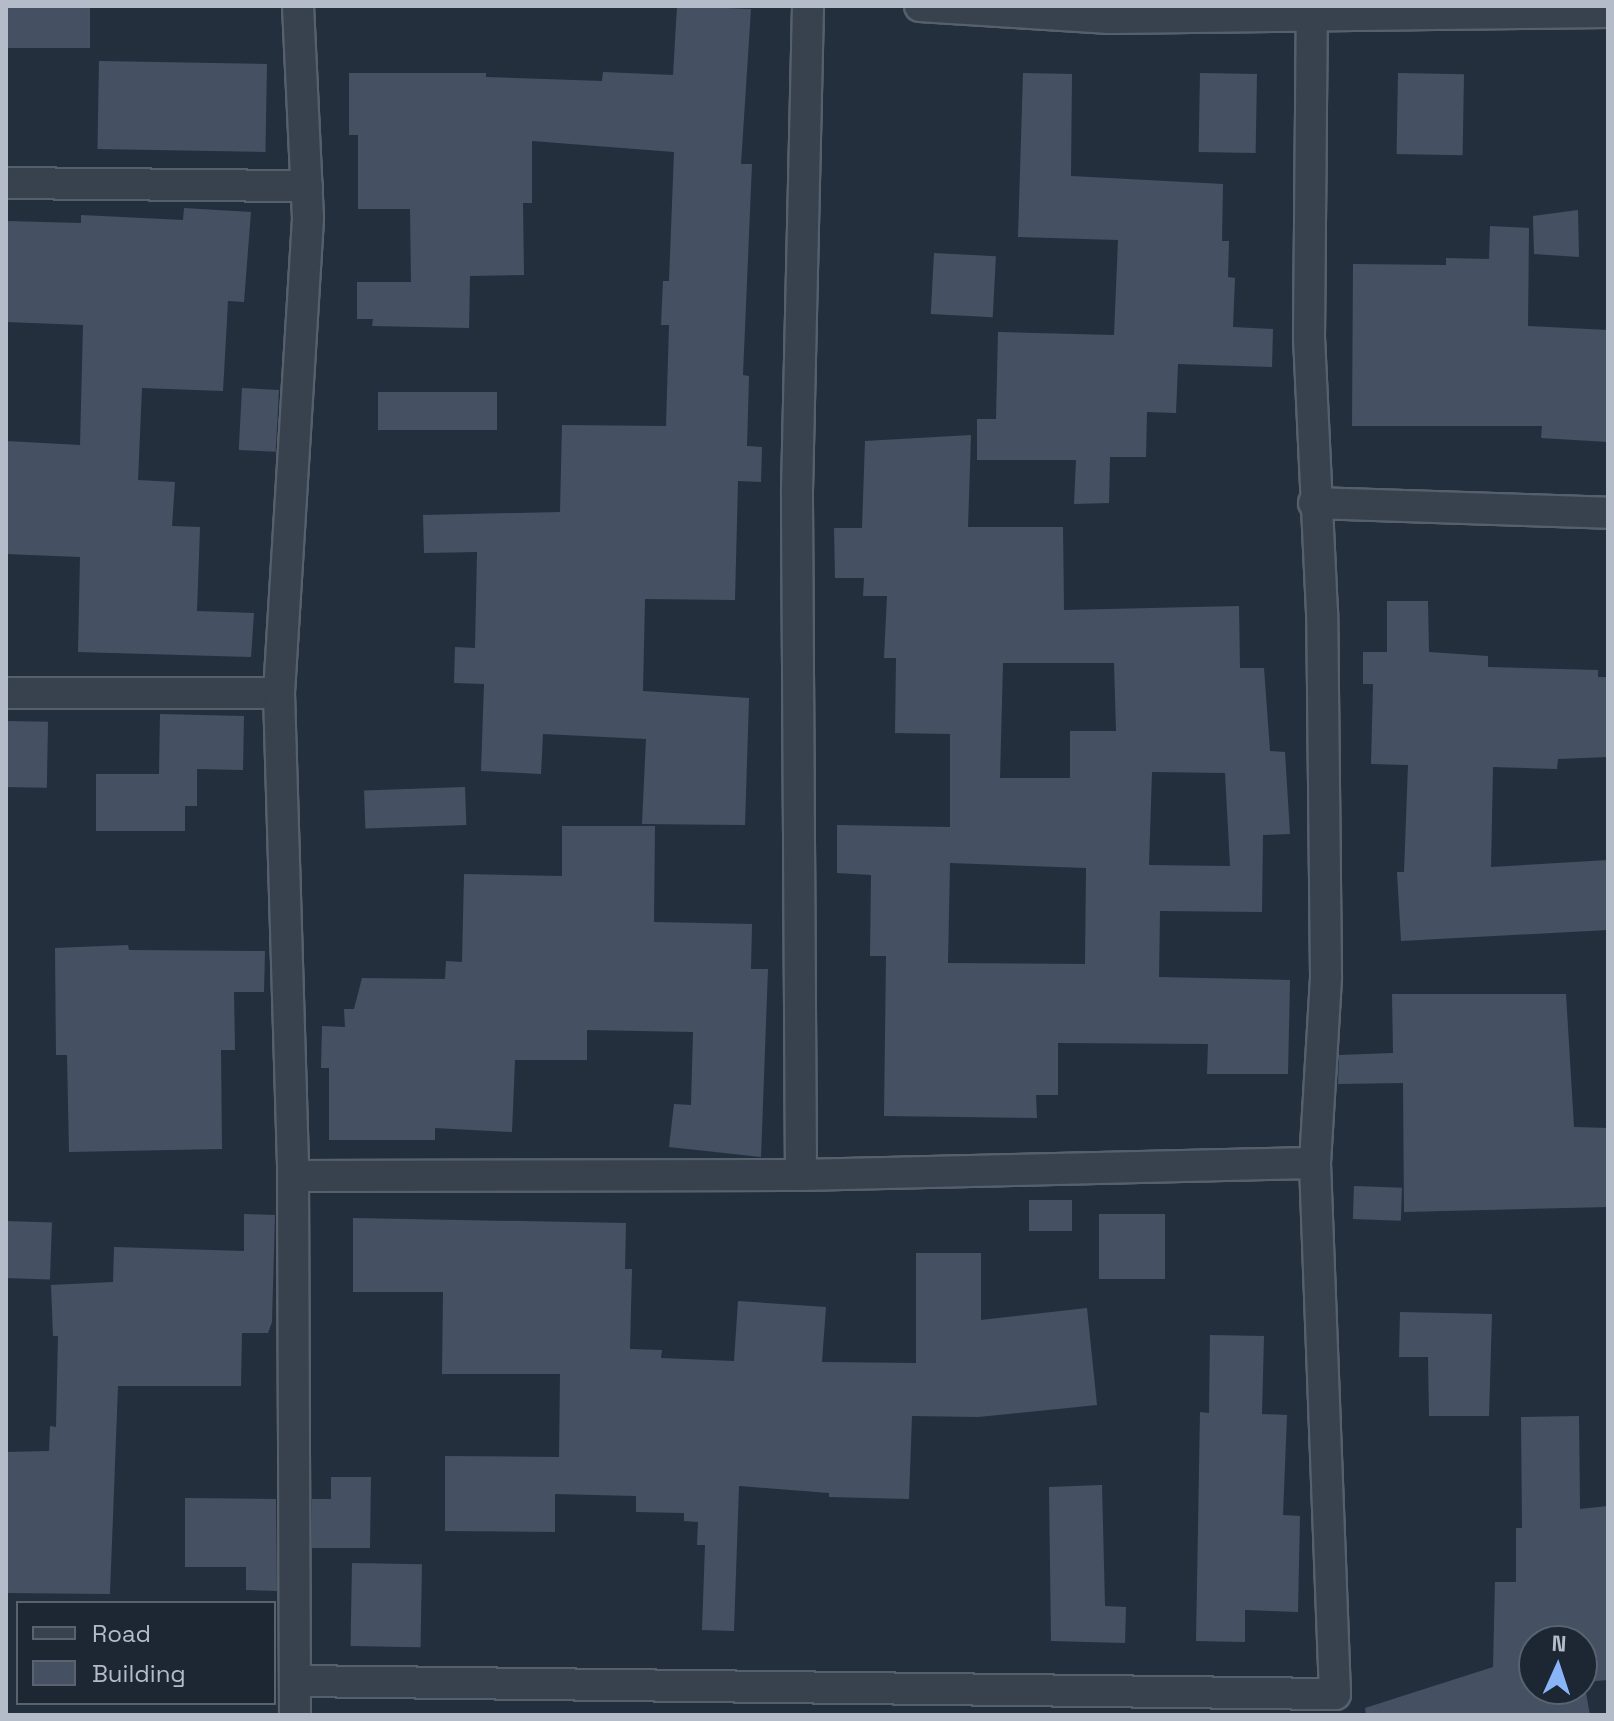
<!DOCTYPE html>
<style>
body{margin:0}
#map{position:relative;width:1614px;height:1721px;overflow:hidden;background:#242f3e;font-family:"Space Grotesk",sans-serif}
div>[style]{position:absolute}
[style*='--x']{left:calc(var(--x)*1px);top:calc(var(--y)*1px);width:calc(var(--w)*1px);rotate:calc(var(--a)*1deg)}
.building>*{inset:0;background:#455162;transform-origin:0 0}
.roads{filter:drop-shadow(2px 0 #565f6c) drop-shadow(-2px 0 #565f6c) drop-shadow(0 2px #565f6c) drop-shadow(0 -2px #565f6c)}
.minor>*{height:30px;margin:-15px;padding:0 15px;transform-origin:15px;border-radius:15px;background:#38414e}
span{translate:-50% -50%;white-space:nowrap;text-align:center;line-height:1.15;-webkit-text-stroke:6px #1d2633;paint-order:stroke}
.frame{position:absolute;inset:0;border:8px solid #b4bcc9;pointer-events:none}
.legend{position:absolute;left:16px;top:1601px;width:260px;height:104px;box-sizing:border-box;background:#1d2633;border:2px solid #59626f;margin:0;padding:10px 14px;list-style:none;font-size:24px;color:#b4bcc9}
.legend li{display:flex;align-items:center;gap:16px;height:40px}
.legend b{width:40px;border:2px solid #59626f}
.north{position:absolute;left:1518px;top:1625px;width:80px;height:80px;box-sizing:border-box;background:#1d2633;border:2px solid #59626f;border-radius:50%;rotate:3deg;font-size:22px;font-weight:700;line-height:32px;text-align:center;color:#b4bcc9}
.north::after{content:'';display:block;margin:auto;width:28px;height:36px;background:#8ab4f8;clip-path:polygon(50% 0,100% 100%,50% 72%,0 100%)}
</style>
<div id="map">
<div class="building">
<i style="left:6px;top:6px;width:84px;height:42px"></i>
<i style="clip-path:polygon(677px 6px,751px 9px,741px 164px,752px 164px,743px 375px,749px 376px,747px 446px,762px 447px,761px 482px,738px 481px,735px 600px,645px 599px,643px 691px,749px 698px,745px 825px,642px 824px,646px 739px,543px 734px,541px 774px,481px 771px,484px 684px,454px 683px,455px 647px,475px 648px,477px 552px,424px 553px,423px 515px,560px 512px,562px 425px,666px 426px,669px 325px,661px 325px,663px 281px,669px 281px,674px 152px,532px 141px,532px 203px,523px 203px,524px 275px,470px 276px,469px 328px,372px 326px,373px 319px,357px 319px,357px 282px,411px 282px,410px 209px,358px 209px,358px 135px,349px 135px,349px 73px,486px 73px,486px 77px,602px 81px,603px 72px,673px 75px)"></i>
<i style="left:99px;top:61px;width:168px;height:88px;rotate:1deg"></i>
<i style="clip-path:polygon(1023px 73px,1072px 74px,1071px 176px,1223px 184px,1222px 241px,1229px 241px,1228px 277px,1235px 278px,1233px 327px,1273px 329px,1272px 367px,1178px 364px,1176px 413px,1147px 412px,1146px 457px,1110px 457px,1109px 503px,1074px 504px,1076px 460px,977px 460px,977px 419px,996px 419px,998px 332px,1114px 335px,1118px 240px,1018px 237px)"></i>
<i style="left:1200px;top:73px;width:57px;height:79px;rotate:1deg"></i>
<i style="left:1398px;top:73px;width:66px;height:81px;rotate:1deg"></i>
<i style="clip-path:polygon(184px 208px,251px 212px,244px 302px,228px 301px,223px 391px,142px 388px,138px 480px,175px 482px,172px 526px,200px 527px,197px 611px,254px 613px,251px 657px,78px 652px,80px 557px,6px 554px,6px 441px,80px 445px,83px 325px,6px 322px,6px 221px,81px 223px,81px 215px,183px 220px)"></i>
<i style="clip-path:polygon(1578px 210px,1579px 257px,1534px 254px,1533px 216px)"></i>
<i style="clip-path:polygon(1490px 226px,1529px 228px,1528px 326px,1608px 330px,1608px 442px,1541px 438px,1542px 426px,1352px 426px,1353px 264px,1446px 265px,1446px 258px,1489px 259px)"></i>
<i style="left:934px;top:253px;width:62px;height:61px;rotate:3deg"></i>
<i style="left:242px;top:388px;width:37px;height:62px;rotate:3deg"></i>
<i style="left:378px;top:392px;width:119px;height:38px"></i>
<i style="clip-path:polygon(evenodd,971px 435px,968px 527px,1063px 527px,1064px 610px,1239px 606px,1240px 668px,1264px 668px,1270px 751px,1285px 752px,1290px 834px,1263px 835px,1262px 912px,1160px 911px,1159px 977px,1290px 980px,1288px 1074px,1207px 1074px,1208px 1044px,1058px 1043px,1058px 1095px,1036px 1095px,1037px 1118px,884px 1116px,886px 956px,870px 956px,871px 875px,837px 873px,837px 825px,950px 827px,950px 734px,895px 733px,896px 658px,884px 658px,887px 596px,863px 596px,864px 578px,835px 578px,834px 528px,862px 528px,865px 441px,971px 435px,1003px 663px,1114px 663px,1116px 731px,1070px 731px,1070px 778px,1000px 778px,1003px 663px,971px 435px,1152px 772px,1225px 773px,1230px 866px,1149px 865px,1152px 772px,971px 435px,950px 863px,1086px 868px,1085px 964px,948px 963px,950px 863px)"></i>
<i style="clip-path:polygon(1387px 601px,1428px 601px,1429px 652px,1488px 656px,1488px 667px,1598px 670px,1598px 677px,1608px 677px,1608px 757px,1558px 759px,1557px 769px,1493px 767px,1491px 867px,1608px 860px,1608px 930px,1401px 941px,1397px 872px,1404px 872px,1408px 765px,1371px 764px,1373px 684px,1363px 684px,1363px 652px,1387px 652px)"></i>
<i style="clip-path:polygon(160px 714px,244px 716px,243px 770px,197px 769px,197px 806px,185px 806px,185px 831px,96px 831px,96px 774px,159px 774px)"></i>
<i style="left:6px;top:721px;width:42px;height:66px;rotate:1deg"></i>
<i style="left:465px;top:787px;width:38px;height:101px;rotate:88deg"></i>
<i style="clip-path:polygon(562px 826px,655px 826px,654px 922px,752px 924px,751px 969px,768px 969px,761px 1157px,669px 1147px,674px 1104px,691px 1105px,693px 1032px,587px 1030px,587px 1060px,515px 1060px,512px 1132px,435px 1128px,435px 1140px,329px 1140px,329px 1068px,321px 1068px,322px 1026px,345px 1027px,344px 1009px,354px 1009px,362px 978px,445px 979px,446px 961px,462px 962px,464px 874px,562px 876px)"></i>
<i style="clip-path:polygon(128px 945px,129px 950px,265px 951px,264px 992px,234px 992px,235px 1050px,221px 1050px,222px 1149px,69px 1152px,67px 1055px,56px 1055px,55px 948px)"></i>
<i style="clip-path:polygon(1392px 994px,1566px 994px,1574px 1127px,1608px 1128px,1608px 1207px,1404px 1212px,1403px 1083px,1338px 1084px,1339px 1055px,1393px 1053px)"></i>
<i style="left:1354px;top:1186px;width:48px;height:33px;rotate:2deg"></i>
<i style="left:1029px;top:1200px;width:43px;height:31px"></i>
<i style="clip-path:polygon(244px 1214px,275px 1215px,272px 1322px,268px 1333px,242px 1333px,241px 1386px,118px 1386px,110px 1594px,6px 1593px,6px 1452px,49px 1451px,50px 1426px,56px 1427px,58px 1336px,53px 1336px,51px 1285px,113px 1282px,114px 1247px,244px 1251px)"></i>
<i style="left:1099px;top:1214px;width:66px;height:65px"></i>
<i style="clip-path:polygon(353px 1218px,626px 1223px,625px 1269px,632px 1269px,630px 1349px,662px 1350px,661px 1358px,734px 1361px,738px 1301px,826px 1307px,822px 1362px,916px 1363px,916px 1253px,981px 1253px,981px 1320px,1087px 1308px,1097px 1405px,978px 1417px,912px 1416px,909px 1499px,829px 1497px,829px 1493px,739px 1486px,734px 1631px,702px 1630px,705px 1545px,697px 1545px,698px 1522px,684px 1521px,684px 1513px,636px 1512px,636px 1496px,555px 1494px,555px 1532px,445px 1531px,445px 1456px,559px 1457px,560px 1374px,442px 1374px,443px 1292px,353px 1292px)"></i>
<i style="left:6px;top:1221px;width:46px;height:57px;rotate:2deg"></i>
<i style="clip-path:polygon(1400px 1312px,1492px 1314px,1489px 1416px,1429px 1416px,1428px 1357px,1399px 1357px)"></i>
<i style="clip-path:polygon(1210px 1335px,1264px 1336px,1262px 1414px,1287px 1415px,1283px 1515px,1300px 1516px,1298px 1612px,1245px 1610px,1245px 1642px,1196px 1641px,1200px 1412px,1209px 1413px)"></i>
<i style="clip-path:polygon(evenodd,1579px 1416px,1580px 1509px,1608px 1506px,1608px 1680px,1584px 1682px,1590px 1715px,1366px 1715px,1365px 1708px,1493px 1667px,1495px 1582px,1516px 1582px,1516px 1528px,1522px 1528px,1521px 1417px,1579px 1416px,1534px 1641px,1582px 1641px,1582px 1689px,1534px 1689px,1534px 1641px)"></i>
<i style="clip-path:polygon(331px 1477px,371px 1477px,370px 1548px,312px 1548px,312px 1499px,331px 1499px)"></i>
<i style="clip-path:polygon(1102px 1485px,1105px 1606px,1126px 1607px,1125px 1643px,1051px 1641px,1049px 1487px)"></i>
<i style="clip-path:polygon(185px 1498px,276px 1499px,277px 1591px,246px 1590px,246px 1567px,185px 1567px)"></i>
<i style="left:352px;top:1563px;width:70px;height:83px;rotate:1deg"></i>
</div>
<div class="roads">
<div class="minor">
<i style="--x:920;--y:6;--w:190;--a:3.6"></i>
<i style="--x:1110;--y:18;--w:498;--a:-0.7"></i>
<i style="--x:6;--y:183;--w:301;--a:0.6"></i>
<i style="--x:1314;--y:503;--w:294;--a:1.9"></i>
<i style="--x:6;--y:693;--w:273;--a:0"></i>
<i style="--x:279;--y:693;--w:483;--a:88.3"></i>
<i style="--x:293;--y:1176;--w:539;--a:89.79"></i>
<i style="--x:279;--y:693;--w:476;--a:-86.5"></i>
<i style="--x:308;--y:218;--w:212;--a:-92.7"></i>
<i style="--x:801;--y:1175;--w:684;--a:-90.34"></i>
<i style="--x:797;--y:491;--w:485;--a:-88.7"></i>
<i style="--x:293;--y:1176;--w:508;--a:-0.11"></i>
<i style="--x:801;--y:1175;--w:514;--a:-1.34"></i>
<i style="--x:296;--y:1681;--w:1039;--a:0.72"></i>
<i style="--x:1335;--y:1694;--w:531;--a:-92.16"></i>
<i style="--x:1315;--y:1163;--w:187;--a:-86.6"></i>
<i style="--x:1326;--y:976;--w:363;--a:-90.6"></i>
<i style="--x:1322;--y:613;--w:275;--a:-92.7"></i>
<i style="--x:1309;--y:338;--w:320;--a:-89.5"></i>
</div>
</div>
<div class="frame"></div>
<ul class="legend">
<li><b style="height:10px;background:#38414e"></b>Road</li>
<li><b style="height:22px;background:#455162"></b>Building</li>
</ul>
<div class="north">N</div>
</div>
